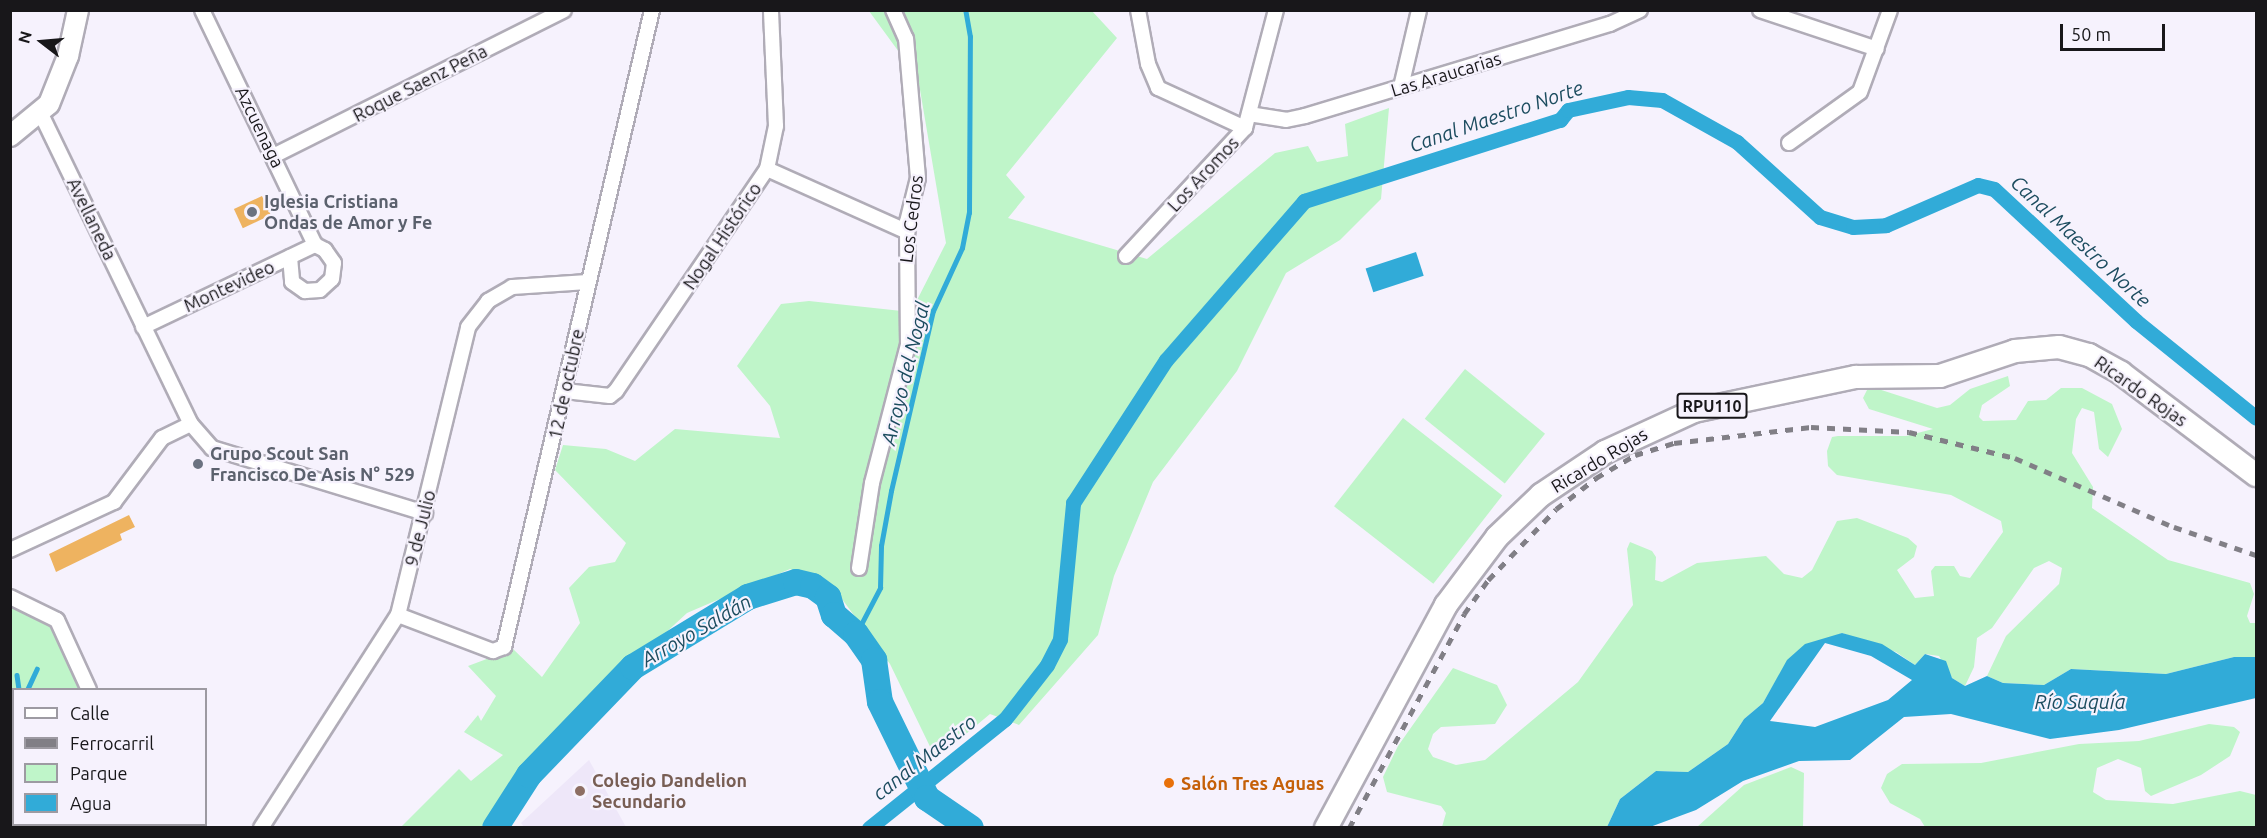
<!DOCTYPE html>
<meta charset="utf-8">
<style>
body{margin:0}
#map{position:relative;width:2267px;height:838px;overflow:hidden;background:#f6f2fd;font-family:Ubuntu,sans-serif}
div>[style]{position:absolute}
[style*='--x']{left:calc(var(--x)*1px);top:calc(var(--y)*1px);width:calc(var(--w)*1px);rotate:calc(var(--a)*1deg)}
.built>*{inset:0;background:#eee7f9}
.green>*{inset:0;background:#bff5c9;transform-origin:0 0}
.water>*{inset:0;background:#31abd8;transform-origin:0 0}
.stream>*{height:4.5px;margin:-2.25px;padding:0 2.25px;transform-origin:2.25px;border-radius:2.25px;background:#31abd8}
.canal>*{height:15px;margin:-7.5px;padding:0 7.5px;transform-origin:7.5px;border-radius:7.5px;background:#31abd8}
.river>*{height:26px;margin:-13px;padding:0 13px;transform-origin:13px;border-radius:13px;background:#31abd8}
.building>*{inset:0;background:#eeb360;transform-origin:0 0}
.roads{filter:drop-shadow(2px 0 #b0acb7) drop-shadow(-2px 0 #b0acb7) drop-shadow(0 2px #b0acb7) drop-shadow(0 -2px #b0acb7)}
.street>*{height:14px;margin:-7px;padding:0 7px;transform-origin:7px;border-radius:7px;background:#fff}
.secondary>*{height:20px;margin:-10px;padding:0 10px;transform-origin:10px;border-radius:10px;background:#fff}
.primary>*{height:22px;margin:-11px;padding:0 11px;transform-origin:11px;border-radius:11px;background:#fff}
.rail>*{height:4.5px;margin-top:-2.25px;transform-origin:0;background:repeating-linear-gradient(90deg,#817f86 0 8px,transparent 0 16px)}
.dots>*{width:16px;height:16px;translate:-50% -50%;box-sizing:border-box;border:3px solid #f6f2fd;border-radius:50%}
span{translate:-50% -50%;white-space:nowrap;text-align:center;line-height:1.15;-webkit-text-stroke:4.5px #f6f2fd;paint-order:stroke}
.shield-label span{padding:2px 4px;background:#f6f2fd;border:2px solid;border-radius:4px;-webkit-text-stroke-width:0}
.shield-label{font-size:16px;color:#18171a;font-weight:700}
.street-label{font-size:18px;color:#18171a}
.worship-label{font-size:18px;color:#5b616d;font-weight:700}
.left{translate:0 -50%;text-align:left}
.education-label{font-size:18px;color:#785e54;font-weight:700}
.food-label{font-size:18px;color:#c56008;font-weight:700}
.water-label{font-size:20px;color:#1c4c5f;font-style:italic}
.frame{position:absolute;inset:0;border:12px solid #18171a;pointer-events:none}
.legend{position:absolute;left:12px;top:688px;width:195px;height:138px;box-sizing:border-box;background:#f6f2fd;border:2px solid #9d9aa2;margin:0;padding:8px 10px;list-style:none;font-size:18px;color:#18171a}
.legend li{display:flex;align-items:center;gap:12px;height:30px}
.legend b{width:30px;border:2px solid #9d9aa2}
.north{position:absolute;left:12px;top:12px;width:60px;height:60px;-webkit-text-stroke:4px #f6f2fd;paint-order:stroke;rotate:286deg;font-size:16px;font-weight:700;line-height:24px;text-align:center;color:#18171a}
.north::after{content:'';display:block;margin:auto;width:21px;height:27px;background:#18171a;clip-path:polygon(50% 0,100% 100%,50% 72%,0 100%)}
.scale{position:absolute;left:2060px;top:24px;width:105px;height:27px;box-sizing:border-box;border:3px solid #18171a;border-top:0;padding-left:8px;font-size:18px;line-height:21px;white-space:nowrap;color:#18171a;-webkit-text-stroke:4px #f6f2fd;paint-order:stroke}
</style>
<div id="map">
<div class="built">
<i style="clip-path:polygon(589px 760px,626px 827px,524px 827px,521px 823px)"></i>
</div>
<div class="green">
<i style="clip-path:polygon(869px 11px,1092px 11px,1117px 38px,1006px 175px,1025px 197px,1008px 218px,1147px 259px,1275px 153px,1308px 146px,1317px 162px,1348px 156px,1345px 124px,1389px 108px,1381px 199px,1340px 240px,1286px 273px,1237px 371px,1153px 482px,1114px 576px,1098px 635px,1019px 725px,990px 714px,936px 759px,890px 664px,839px 595px,790px 569px,687px 613px,570px 721px,481px 827px,400px 828px,459px 769px,471px 781px,503px 755px,464px 732px,478px 715px,481px 721px,496px 696px,468px 666px,513px 649px,542px 677px,580px 623px,569px 588px,589px 567px,615px 562px,626px 543px,555px 470px,563px 445px,606px 449px,635px 461px,675px 429px,780px 438px,770px 406px,737px 366px,781px 304px,809px 301px,911px 312px,946px 243px,918px 78px)"></i>
<i style="left:1465px;top:369px;width:103px;height:64px;rotate:39deg"></i>
<i style="clip-path:polygon(2008px 376px,2010px 386px,1982px 405px,1979px 417px,1983px 421px,2016px 420px,2028px 401px,2046px 400px,2061px 388px,2082px 388px,2112px 404px,2122px 429px,2108px 457px,2099px 449px,2094px 412px,2082px 408px,2076px 419px,2072px 453px,2093px 487px,2092px 508px,2168px 560px,2250px 583px,2254px 594px,2247px 616px,2250px 623px,2256px 623px,2256px 657px,2234px 657px,2166px 674px,2071px 669px,2044px 685px,2003px 683px,1987px 676px,2006px 636px,2059px 584px,2062px 568px,2049px 561px,2034px 568px,1992px 628px,1977px 638px,1974px 667px,1965px 686px,1952px 678px,1939px 656px,1925px 654px,1915px 665px,1896px 652px,1842px 633px,1788px 660px,1763px 703px,1744px 719px,1728px 744px,1688px 772px,1656px 771px,1620px 799px,1607px 827px,1442px 827px,1446px 813px,1441px 806px,1387px 792px,1383px 777px,1398px 746px,1453px 668px,1497px 685px,1507px 705px,1495px 724px,1441px 727px,1433px 734px,1428px 749px,1433px 757px,1456px 765px,1485px 760px,1578px 682px,1633px 605px,1627px 549px,1630px 542px,1652px 551px,1656px 557px,1655px 580px,1662px 582px,1697px 563px,1766px 556px,1784px 574px,1802px 578px,1812px 570px,1837px 521px,1857px 518px,1908px 538px,1917px 546px,1914px 557px,1897px 570px,1915px 598px,1934px 596px,1931px 571px,1935px 566px,1954px 566px,1960px 576px,1970px 578px,2003px 532px,2001px 521px,1951px 495px,1837px 475px,1828px 466px,1827px 451px,1832px 437px,1838px 436px,1906px 436px,1933px 429px,1869px 409px,1863px 398px,1869px 386px,1937px 408px,1950px 405px,1970px 389px)"></i>
<i style="left:1403px;top:418px;width:126px;height:112px;rotate:38deg"></i>
<i style="clip-path:polygon(10px 604px,52px 620px,84px 689px,14px 690px,11px 777px)"></i>
<i style="clip-path:polygon(2209px 724px,2234px 727px,2240px 732px,2230px 756px,2201px 775px,2151px 796px,2145px 791px,2141px 768px,2118px 759px,2097px 768px,2093px 792px,2106px 800px,2173px 804px,2240px 791px,2256px 795px,2256px 827px,1925px 827px,1920px 819px,1890px 803px,1881px 788px,1887px 774px,1902px 764px,1981px 763px,2079px 744px,2139px 741px)"></i>
<i style="clip-path:polygon(1791px 767px,1804px 773px,1803px 827px,1697px 827px,1744px 785px)"></i>
</div>
<div class="water">
<i style="left:1416px;top:252px;width:25px;height:53px;rotate:72deg"></i>
<i style="clip-path:polygon(evenodd,1842px 633px,1882px 644px,1915px 665px,1925px 654px,1946px 661px,1952px 678px,1965px 686px,1987px 676px,2003px 683px,2044px 685px,2071px 669px,2166px 674px,2234px 657px,2256px 657px,2256px 698px,2119px 730px,2050px 739px,1951px 714px,1904px 717px,1850px 760px,1799px 761px,1743px 781px,1696px 810px,1650px 827px,1607px 827px,1620px 799px,1656px 771px,1688px 772px,1728px 744px,1744px 719px,1763px 703px,1787px 660px,1805px 644px,1842px 633px,1825px 643px,1871px 656px,1912px 680px,1888px 700px,1815px 727px,1770px 721px,1825px 643px)"></i>
</div>
<div class="stream">
<i style="--x:856;--y:634;--w:52;--a:-62.4"></i>
<i style="--x:880;--y:588;--w:42;--a:-88.6"></i>
<i style="--x:881;--y:546;--w:56;--a:-79.7"></i>
<i style="--x:891;--y:491;--w:185;--a:-76.9"></i>
<i style="--x:933;--y:311;--w:69;--a:-65.3"></i>
<i style="--x:962;--y:248;--w:36;--a:-79"></i>
<i style="--x:969;--y:213;--w:176;--a:-89.7"></i>
<i style="--x:970;--y:37;--w:27;--a:-100"></i>
<i style="--x:17;--y:675;--w:15;--a:82"></i>
<i style="--x:27;--y:690;--w:23;--a:-65"></i>
</div>
<div class="canal">
<i style="--x:869;--y:828;--w:174;--a:-38.7"></i>
<i style="--x:1005;--y:719;--w:68;--a:-52.1"></i>
<i style="--x:1047;--y:665;--w:29;--a:-63"></i>
<i style="--x:1060;--y:639;--w:137;--a:-84.5"></i>
<i style="--x:1073;--y:503;--w:171;--a:-57"></i>
<i style="--x:1166;--y:360;--w:211;--a:-49"></i>
<i style="--x:1304;--y:201;--w:269;--a:-17.6"></i>
<i style="--x:1560;--y:120;--w:13;--a:-51"></i>
<i style="--x:1568;--y:110;--w:61;--a:-12.2"></i>
<i style="--x:1628;--y:97;--w:34;--a:5"></i>
<i style="--x:1662;--y:100;--w:86;--a:29.2"></i>
<i style="--x:1737;--y:142;--w:112;--a:42.1"></i>
<i style="--x:1820;--y:217;--w:34;--a:17"></i>
<i style="--x:1853;--y:227;--w:33;--a:-3"></i>
<i style="--x:1886;--y:225;--w:100;--a:-23.5"></i>
<i style="--x:1978;--y:185;--w:16;--a:14"></i>
<i style="--x:1994;--y:189;--w:194;--a:42.9"></i>
<i style="--x:2136;--y:321;--w:154;--a:38.9"></i>
</div>
<div class="river">
<i style="--x:495;--y:828;--w:63;--a:-57.3"></i>
<i style="--x:529;--y:775;--w:150;--a:-46.1"></i>
<i style="--x:633;--y:667;--w:135;--a:-31.3"></i>
<i style="--x:748;--y:597;--w:50;--a:-17.4"></i>
<i style="--x:796;--y:582;--w:17;--a:13"></i>
<i style="--x:813;--y:586;--w:19;--a:36"></i>
<i style="--x:828;--y:597;--w:19;--a:72"></i>
<i style="--x:834;--y:615;--w:29;--a:41"></i>
<i style="--x:856;--y:634;--w:32;--a:55"></i>
<i style="--x:874;--y:660;--w:42;--a:81.9"></i>
<i style="--x:880;--y:702;--w:107;--a:63.9"></i>
<i style="--x:927;--y:798;--w:53;--a:34.3"></i>
</div>
<div class="building">
<i style="left:262px;top:196px;width:21px;height:31px;rotate:65deg"></i>
<i style="clip-path:polygon(129px 515px,135px 527px,120px 534px,122px 540px,56px 572px,49px 554px)"></i>
</div>
<div class="roads">
<div class="street">
<i style="--x:202;--y:10;--w:261;--a:64.3"></i>
<i style="--x:1138;--y:10;--w:55;--a:79.5"></i>
<i style="--x:1148;--y:64;--w:26;--a:67"></i>
<i style="--x:1158;--y:88;--w:96;--a:24.7"></i>
<i style="--x:1760;--y:10;--w:123;--a:18.4"></i>
<i style="--x:1401;--y:87;--w:79;--a:-76.8"></i>
<i style="--x:41;--y:114;--w:344;--a:64.2"></i>
<i style="--x:1249;--y:114;--w:37;--a:9"></i>
<i style="--x:1286;--y:120;--w:19;--a:-12"></i>
<i style="--x:1305;--y:116;--w:319;--a:-16.8"></i>
<i style="--x:1610;--y:24;--w:33;--a:-25"></i>
<i style="--x:1789;--y:143;--w:87;--a:-35.7"></i>
<i style="--x:1860;--y:92;--w:87;--a:-69.9"></i>
<i style="--x:275;--y:155;--w:323;--a:-26.6"></i>
<i style="--x:767;--y:169;--w:154;--a:24.1"></i>
<i style="--x:1126;--y:256;--w:175;--a:-47.1"></i>
<i style="--x:1245;--y:128;--w:122;--a:-75.3"></i>
<i style="--x:290;--y:257;--w:25;--a:85"></i>
<i style="--x:292;--y:282;--w:16;--a:35"></i>
<i style="--x:305;--y:291;--w:15;--a:-4"></i>
<i style="--x:320;--y:290;--w:16;--a:-43"></i>
<i style="--x:332;--y:279;--w:16;--a:-83"></i>
<i style="--x:334;--y:263;--w:16;--a:-125"></i>
<i style="--x:325;--y:250;--w:11;--a:-153"></i>
<i style="--x:143;--y:327;--w:191;--a:-25.5"></i>
<i style="--x:565;--y:391;--w:45;--a:6.3"></i>
<i style="--x:610;--y:396;--w:8;--a:-40"></i>
<i style="--x:616;--y:391;--w:268;--a:-55.8"></i>
<i style="--x:767;--y:169;--w:44;--a:-78.2"></i>
<i style="--x:776;--y:126;--w:116;--a:-92.5"></i>
<i style="--x:10;--y:550;--w:115;--a:-24.8"></i>
<i style="--x:114;--y:502;--w:80;--a:-53.1"></i>
<i style="--x:162;--y:438;--w:32;--a:-26"></i>
<i style="--x:191;--y:424;--w:32;--a:49"></i>
<i style="--x:212;--y:448;--w:223;--a:17"></i>
<i style="--x:859;--y:568;--w:86;--a:-81.3"></i>
<i style="--x:872;--y:483;--w:143;--a:-75.4"></i>
<i style="--x:908;--y:345;--w:123;--a:-90.5"></i>
<i style="--x:907;--y:222;--w:45;--a:-76"></i>
<i style="--x:918;--y:178;--w:140;--a:-94.9"></i>
<i style="--x:906;--y:39;--w:32;--a:-114"></i>
<i style="--x:10;--y:597;--w:52;--a:26.1"></i>
<i style="--x:57;--y:620;--w:77;--a:65.4"></i>
<i style="--x:398;--y:615;--w:102;--a:20.8"></i>
<i style="--x:493;--y:651;--w:12;--a:-20"></i>
<i style="--x:504;--y:647;--w:654;--a:-76.92"></i>
<i style="--x:10;--y:791;--w:4;--a:-27"></i>
<i style="--x:10;--y:812;--w:5;--a:37"></i>
<i style="--x:23;--y:824;--w:5;--a:53"></i>
<i style="--x:261;--y:828;--w:253;--a:-57.3"></i>
<i style="--x:398;--y:615;--w:296;--a:-76.3"></i>
<i style="--x:468;--y:327;--w:33;--a:-52"></i>
<i style="--x:488;--y:301;--w:28;--a:-30"></i>
<i style="--x:512;--y:287;--w:76;--a:-3.8"></i>
</div>
<div class="secondary">
<i style="--x:10;--y:136;--w:50;--a:-39.4"></i>
<i style="--x:49;--y:104;--w:52;--a:-68.4"></i>
<i style="--x:68;--y:56;--w:47;--a:-77.7"></i>
</div>
<div class="primary">
<i style="--x:1326;--y:828;--w:253;--a:-61.7"></i>
<i style="--x:1446;--y:605;--w:85;--a:-53.1"></i>
<i style="--x:1497;--y:537;--w:61;--a:-43.7"></i>
<i style="--x:1541;--y:495;--w:77;--a:-33.9"></i>
<i style="--x:1605;--y:452;--w:98;--a:-24.7"></i>
<i style="--x:1694;--y:411;--w:166;--a:-11.9"></i>
<i style="--x:1856;--y:377;--w:84;--a:-0.7"></i>
<i style="--x:1940;--y:376;--w:79;--a:-18.4"></i>
<i style="--x:2015;--y:351;--w:44;--a:-5.2"></i>
<i style="--x:2059;--y:347;--w:31;--a:15"></i>
<i style="--x:2089;--y:355;--w:37;--a:29"></i>
<i style="--x:2121;--y:373;--w:169;--a:37.1"></i>
</div>
</div>
<div class="rail">
<i style="--x:1349;--y:828;--w:243;--a:-61.7"></i>
<i style="--x:1464;--y:614;--w:42;--a:-54.8"></i>
<i style="--x:1488;--y:580;--w:98;--a:-46.2"></i>
<i style="--x:1556;--y:509;--w:51;--a:-37.8"></i>
<i style="--x:1596;--y:478;--w:45;--a:-30.5"></i>
<i style="--x:1635;--y:455;--w:41;--a:-17.1"></i>
<i style="--x:1674;--y:443;--w:138;--a:-6.7"></i>
<i style="--x:1811;--y:427;--w:98;--a:2.9"></i>
<i style="--x:1909;--y:432;--w:109;--a:13.8"></i>
<i style="--x:2015;--y:458;--w:173;--a:23.5"></i>
<i style="--x:2174;--y:527;--w:87;--a:18.9"></i>
</div>
<div class="dots">
<i style="left:252px;top:212px;background:#6b7280"></i>
<i style="left:198px;top:464px;background:#6b7280"></i>
<i style="left:1169px;top:783px;background:#e8710a"></i>
<i style="left:580px;top:791px;background:#8d6e63"></i>
</div>
<div class="shield-label">
<span style="left:1712px;top:406px">RPU110</span>
</div>
<div class="street-label">
<span style="left:1446px;top:74px;rotate:-17deg">Las Araucarias</span>
<span style="left:420px;top:83px;rotate:-27deg">Roque Saenz Peña</span>
<span style="left:260px;top:127px;rotate:64deg">Azcuenaga</span>
<span style="left:1203px;top:174px;rotate:-47deg">Los Aromos</span>
<span style="left:92px;top:219px;rotate:64deg">Avellaneda</span>
<span style="left:911px;top:219px;rotate:-83deg">Los Cedros</span>
<span style="left:722px;top:236px;rotate:-56deg">Nogal Histórico</span>
<span style="left:229px;top:286px;rotate:-25deg">Montevideo</span>
<span style="left:566px;top:384px;rotate:-78deg">12 de octubre</span>
<span style="left:2141px;top:391px;rotate:35deg">Ricardo Rojas</span>
<span style="left:1599px;top:460px;rotate:-31deg">Ricardo Rojas</span>
<span style="left:420px;top:528px;rotate:-76deg">9 de Julio</span>
</div>
<div class="worship-label">
<span class="left" style="left:264px;top:212px">Iglesia Cristiana<br>Ondas de Amor y Fe</span>
<span class="left" style="left:210px;top:464px">Grupo Scout San<br>Francisco De Asis N° 529</span>
</div>
<div class="education-label">
<span class="left" style="left:592px;top:791px">Colegio Dandelion<br>Secundario</span>
</div>
<div class="food-label">
<span class="left" style="left:1181px;top:783px">Salón Tres Aguas</span>
</div>
<div class="water-label">
<span style="left:1496px;top:116px;rotate:-19deg">Canal Maestro Norte</span>
<span style="left:2081px;top:241px;rotate:43deg">Canal Maestro Norte</span>
<span style="left:905px;top:373px;rotate:-76deg">Arroyo del Nogal</span>
<span style="left:696px;top:630px;rotate:-30deg">Arroyo Saldán</span>
<span style="left:2080px;top:701px">Río Suquía</span>
<span style="left:924px;top:757px;rotate:-38deg">canal Maestro</span>
</div>
<div class="frame"></div>
<ul class="legend">
<li><b style="height:8px;background:#fff"></b>Calle</li>
<li><b style="height:8px;background:#817f86"></b>Ferrocarril</li>
<li><b style="height:16px;background:#bff5c9"></b>Parque</li>
<li><b style="height:16px;background:#31abd8"></b>Agua</li>
</ul>
<div class="north">N</div>
<div class="scale">50 m</div>
</div>
